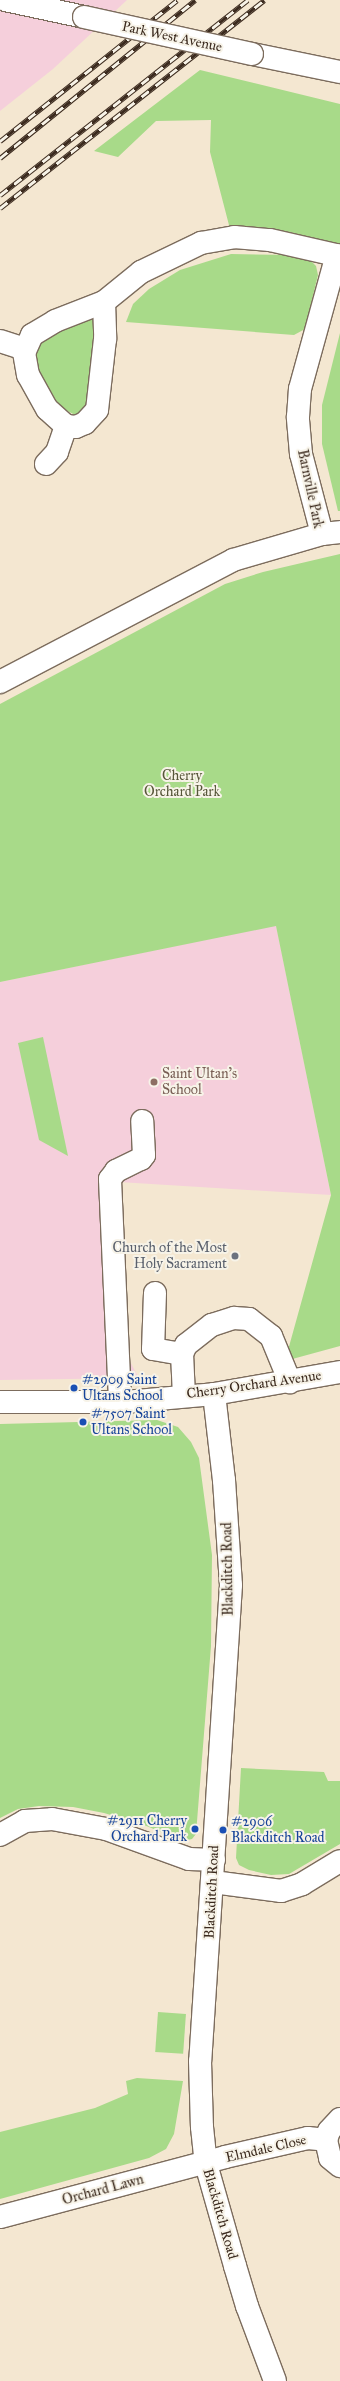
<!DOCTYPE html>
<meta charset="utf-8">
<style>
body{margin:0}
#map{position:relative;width:340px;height:2381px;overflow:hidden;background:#f4e7d1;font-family:"IM FELL Great Primer",serif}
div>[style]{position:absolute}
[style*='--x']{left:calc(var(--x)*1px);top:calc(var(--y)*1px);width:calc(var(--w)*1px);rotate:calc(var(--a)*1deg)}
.built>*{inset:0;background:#f5cfdb}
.green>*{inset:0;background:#a8da89;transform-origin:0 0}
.roads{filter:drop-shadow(1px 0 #7c6c5d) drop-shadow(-1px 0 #7c6c5d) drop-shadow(0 1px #7c6c5d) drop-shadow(0 -1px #7c6c5d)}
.minor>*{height:22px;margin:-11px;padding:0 11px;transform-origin:11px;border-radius:11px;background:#fff}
.rail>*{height:4.5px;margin-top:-2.25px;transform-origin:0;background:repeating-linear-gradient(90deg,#f7f3e8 0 9px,#3b2a1e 0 18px);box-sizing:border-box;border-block:1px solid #3b2a1e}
.bridges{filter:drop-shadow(1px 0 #7c6c5d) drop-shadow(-1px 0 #7c6c5d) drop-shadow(0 1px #7c6c5d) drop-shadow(0 -1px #7c6c5d)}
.minor-bridge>*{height:22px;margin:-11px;padding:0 11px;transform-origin:11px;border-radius:11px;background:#fff}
.dots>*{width:11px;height:11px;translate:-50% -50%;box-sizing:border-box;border:2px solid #f7f3e8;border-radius:50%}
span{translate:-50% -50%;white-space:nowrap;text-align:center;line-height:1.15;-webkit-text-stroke:4px #f7f3e8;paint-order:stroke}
.street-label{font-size:14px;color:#3b2a1e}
.park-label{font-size:14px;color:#565639}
.education-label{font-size:14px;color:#785e54}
.left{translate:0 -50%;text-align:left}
.worship-label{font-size:14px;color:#5b616d}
.right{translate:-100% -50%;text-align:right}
.transit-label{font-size:14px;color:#164399}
</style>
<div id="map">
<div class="built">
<i style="clip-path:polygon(0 0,127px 0,53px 69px,0 111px)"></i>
<i style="clip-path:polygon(276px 925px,331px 1195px,119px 1182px,128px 1358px,139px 1378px,0 1380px,0 982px)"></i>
</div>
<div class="green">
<i style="clip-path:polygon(200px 70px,340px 104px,340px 246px,290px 232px,230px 229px,210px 152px,211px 120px,156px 121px,118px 157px,94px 151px)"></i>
<i style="clip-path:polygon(231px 254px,291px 255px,310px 260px,316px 266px,318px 275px,305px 329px,294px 335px,126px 322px,133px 304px,149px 289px,180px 270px)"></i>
<i style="clip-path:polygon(87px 317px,94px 320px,97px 327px,91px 404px,77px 416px,60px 407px,34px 363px,34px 350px,41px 340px)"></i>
<i style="clip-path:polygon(340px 333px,340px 511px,338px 511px,322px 444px,322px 405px)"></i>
<i style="clip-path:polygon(340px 554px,340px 1346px,285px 1361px,331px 1195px,276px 926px,0 982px,0 704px,225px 584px,263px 572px)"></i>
<i style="clip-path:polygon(43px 1037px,68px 1156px,39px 1140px,18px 1043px)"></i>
<i style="clip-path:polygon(157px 1420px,178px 1427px,191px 1442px,199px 1458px,212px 1555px,211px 1646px,196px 1834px,192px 1839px,183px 1841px,144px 1825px,104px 1813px,73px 1807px,39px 1806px,18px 1809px,0 1818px,0 1424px)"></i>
<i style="clip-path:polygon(241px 1768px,324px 1772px,328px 1781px,340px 1781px,340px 1844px,289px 1874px,271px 1875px,249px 1870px,239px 1865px,236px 1858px)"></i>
<i style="left:158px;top:2012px;width:28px;height:40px;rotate:4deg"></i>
<i style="clip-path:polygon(137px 2078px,183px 2081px,174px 2134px,166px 2149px,149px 2158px,0 2199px,0 2132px,95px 2108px,128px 2094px,126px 2081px)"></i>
</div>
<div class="roads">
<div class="minor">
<i style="--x:5;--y:0;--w:81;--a:12.1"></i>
<i style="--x:252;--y:54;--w:90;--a:11.6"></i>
<i style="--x:104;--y:302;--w:37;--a:88"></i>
<i style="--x:105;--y:339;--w:71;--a:96.4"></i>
<i style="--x:97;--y:410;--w:18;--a:133"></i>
<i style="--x:85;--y:423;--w:10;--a:156"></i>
<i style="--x:76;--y:427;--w:10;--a:-174"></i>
<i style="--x:66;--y:426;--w:25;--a:-138"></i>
<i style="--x:47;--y:409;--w:39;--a:-119"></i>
<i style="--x:28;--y:375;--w:22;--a:-100"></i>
<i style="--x:24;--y:353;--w:20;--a:-66"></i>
<i style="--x:32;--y:335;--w:27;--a:-31"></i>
<i style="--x:55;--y:321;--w:53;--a:-21.2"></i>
<i style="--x:104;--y:302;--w:48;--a:-39"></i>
<i style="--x:141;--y:272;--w:67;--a:-25.8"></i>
<i style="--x:201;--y:243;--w:34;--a:-10"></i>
<i style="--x:234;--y:237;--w:36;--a:5"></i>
<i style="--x:270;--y:240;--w:72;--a:12.9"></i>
<i style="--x:0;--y:341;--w:26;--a:18"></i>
<i style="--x:46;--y:464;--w:16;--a:-47"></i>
<i style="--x:57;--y:452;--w:28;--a:-71"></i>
<i style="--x:322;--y:534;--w:83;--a:-104.7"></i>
<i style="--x:301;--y:454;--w:37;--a:-95"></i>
<i style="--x:298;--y:417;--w:28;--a:-86"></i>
<i style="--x:300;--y:389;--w:139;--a:-74.6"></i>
<i style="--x:0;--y:682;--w:263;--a:-27.6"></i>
<i style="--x:233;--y:560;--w:93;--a:-16.3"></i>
<i style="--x:322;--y:534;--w:18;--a:-6"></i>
<i style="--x:155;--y:1293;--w:56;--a:92"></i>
<i style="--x:153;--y:1349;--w:29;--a:10"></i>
<i style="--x:214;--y:1394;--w:87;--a:83.4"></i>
<i style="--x:224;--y:1480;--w:105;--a:86.2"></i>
<i style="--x:231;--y:1585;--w:477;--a:93.7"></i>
<i style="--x:200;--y:2061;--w:66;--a:88.3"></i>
<i style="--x:202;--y:2127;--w:37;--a:84"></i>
<i style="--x:206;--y:2164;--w:106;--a:74.1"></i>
<i style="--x:235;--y:2266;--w:42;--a:73.3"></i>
<i style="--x:247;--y:2306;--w:80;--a:69.5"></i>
<i style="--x:184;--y:1396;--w:42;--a:-92.7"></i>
<i style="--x:182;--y:1354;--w:10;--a:-66"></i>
<i style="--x:186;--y:1345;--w:33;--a:-38"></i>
<i style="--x:212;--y:1325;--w:23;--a:-18"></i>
<i style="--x:234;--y:1318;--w:15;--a:4"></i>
<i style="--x:249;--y:1319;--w:28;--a:38"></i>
<i style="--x:271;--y:1336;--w:50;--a:67.6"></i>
<i style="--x:120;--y:1400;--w:221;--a:-92.6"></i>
<i style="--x:110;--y:1179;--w:10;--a:-53"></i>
<i style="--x:116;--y:1171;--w:28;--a:-26"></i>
<i style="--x:141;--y:1159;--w:5;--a:-53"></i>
<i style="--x:144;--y:1155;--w:34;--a:-93"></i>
<i style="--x:0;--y:1402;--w:125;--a:0"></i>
<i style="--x:125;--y:1402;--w:89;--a:-5.1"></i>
<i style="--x:214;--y:1394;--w:128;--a:-9.9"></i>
<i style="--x:0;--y:1835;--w:29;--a:-29"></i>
<i style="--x:25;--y:1821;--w:27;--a:-4"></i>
<i style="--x:52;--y:1819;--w:55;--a:10.5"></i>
<i style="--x:106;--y:1829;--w:88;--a:19.9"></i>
<i style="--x:189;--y:1859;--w:25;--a:2"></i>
<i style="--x:213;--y:1882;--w:69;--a:7.5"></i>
<i style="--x:281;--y:1891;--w:22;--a:-18"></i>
<i style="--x:302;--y:1884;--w:44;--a:-31.2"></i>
<i style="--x:340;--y:2119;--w:16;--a:133"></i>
<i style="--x:329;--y:2131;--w:9;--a:108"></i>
<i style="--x:326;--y:2140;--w:18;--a:77"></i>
<i style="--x:330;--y:2158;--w:13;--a:39"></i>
<i style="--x:0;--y:2217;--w:233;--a:-14.9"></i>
<i style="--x:225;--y:2157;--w:85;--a:-12.9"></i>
<i style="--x:308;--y:2138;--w:18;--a:6"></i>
</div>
</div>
<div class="rail">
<i style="--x:0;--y:141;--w:226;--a:-38.5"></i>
<i style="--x:0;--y:158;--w:251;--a:-39"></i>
<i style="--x:0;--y:195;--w:315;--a:-38.2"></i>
<i style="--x:0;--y:208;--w:336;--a:-38.2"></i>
</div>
<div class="bridges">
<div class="minor-bridge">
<i style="--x:84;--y:17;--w:172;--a:12.4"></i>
</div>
</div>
<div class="dots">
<i style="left:154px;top:1082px;background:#8d6e63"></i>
<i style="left:235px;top:1256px;background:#6b7280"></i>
<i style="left:74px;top:1388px;background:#1a4fb4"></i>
<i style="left:83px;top:1422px;background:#1a4fb4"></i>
<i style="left:195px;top:1829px;background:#1a4fb4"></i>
<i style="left:223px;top:1830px;background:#1a4fb4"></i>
</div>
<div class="street-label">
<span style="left:172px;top:37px;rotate:12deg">Park West Avenue</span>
<span style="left:310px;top:489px;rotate:78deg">Barnville Park</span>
<span style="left:254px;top:1385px;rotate:-8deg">Cherry Orchard Avenue</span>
<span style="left:228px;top:1569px;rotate:-91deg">Blackditch Road</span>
<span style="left:212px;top:1892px;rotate:-87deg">Blackditch Road</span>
<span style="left:266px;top:2149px;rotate:-13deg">Elmdale Close</span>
<span style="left:103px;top:2190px;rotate:-15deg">Orchard Lawn</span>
<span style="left:220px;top:2214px;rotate:74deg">Blackditch Road</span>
</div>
<div class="park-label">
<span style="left:182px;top:784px">Cherry<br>Orchard Park</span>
</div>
<div class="education-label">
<span class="left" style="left:162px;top:1082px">Saint Ultan’s<br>School</span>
</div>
<div class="worship-label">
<span class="right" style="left:227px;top:1256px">Church of the Most<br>Holy Sacrament</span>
</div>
<div class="transit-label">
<span class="left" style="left:82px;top:1388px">#2909 Saint<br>Ultans School</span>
<span class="left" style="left:91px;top:1422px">#7507 Saint<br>Ultans School</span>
<span class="right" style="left:187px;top:1829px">#2911 Cherry<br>Orchard Park</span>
<span class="left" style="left:231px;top:1830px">#2906<br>Blackditch Road</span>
</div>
</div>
